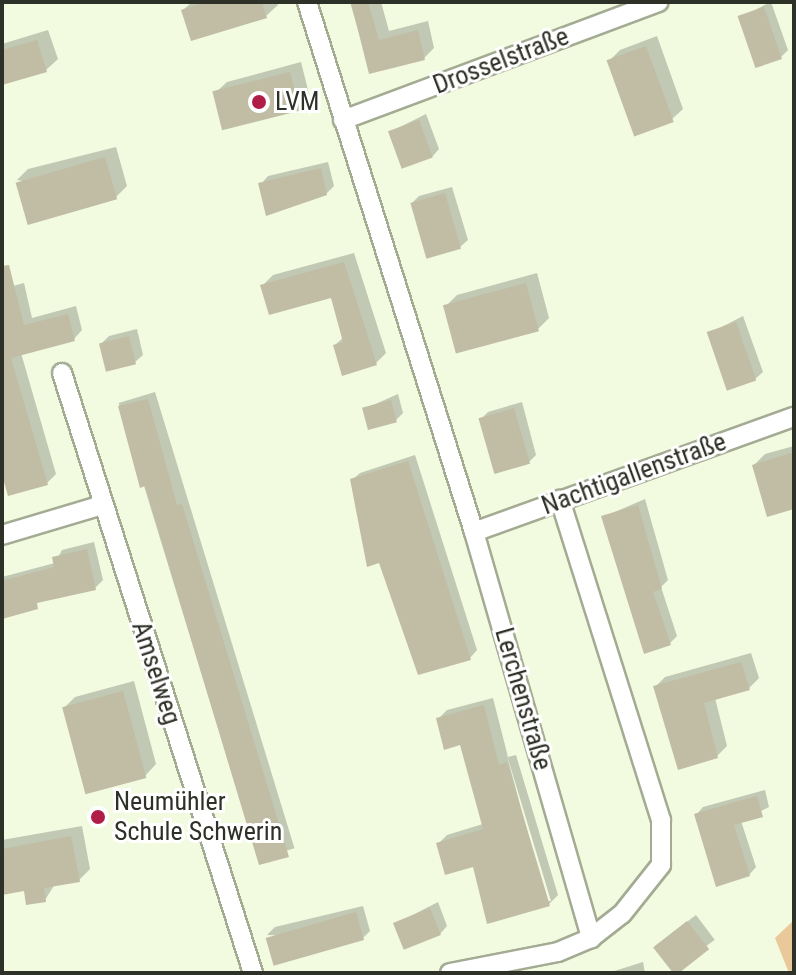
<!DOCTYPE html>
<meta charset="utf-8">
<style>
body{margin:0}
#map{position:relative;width:796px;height:975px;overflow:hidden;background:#f2fae0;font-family:"Roboto Condensed",sans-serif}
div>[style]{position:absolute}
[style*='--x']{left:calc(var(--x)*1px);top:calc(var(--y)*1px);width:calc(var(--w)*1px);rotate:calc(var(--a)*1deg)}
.green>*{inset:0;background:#e9c999}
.shadow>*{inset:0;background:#0003;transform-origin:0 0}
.building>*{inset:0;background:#c1bda4;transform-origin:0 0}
.roads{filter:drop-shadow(2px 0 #a4ab93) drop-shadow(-2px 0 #a4ab93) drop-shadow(0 2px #a4ab93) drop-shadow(0 -2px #a4ab93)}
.minor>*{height:18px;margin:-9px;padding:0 9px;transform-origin:9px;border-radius:9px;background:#fff}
.dots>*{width:22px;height:22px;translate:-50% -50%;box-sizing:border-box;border:4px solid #fff;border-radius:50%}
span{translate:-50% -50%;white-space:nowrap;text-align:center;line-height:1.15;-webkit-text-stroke:6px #fff;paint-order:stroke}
.street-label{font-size:26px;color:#2e3127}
.poi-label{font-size:26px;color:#2e3127}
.left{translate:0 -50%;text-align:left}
.frame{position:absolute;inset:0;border:4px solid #2e3127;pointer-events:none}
</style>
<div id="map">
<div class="green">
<i style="clip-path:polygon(794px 920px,794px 973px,789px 973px,775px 938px)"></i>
</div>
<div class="shadow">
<i style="clip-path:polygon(192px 2px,277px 2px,278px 5px,266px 16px,183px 10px)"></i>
<i style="clip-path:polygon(350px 2px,381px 2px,389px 31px,428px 21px,434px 48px,424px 58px,370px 72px)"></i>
<i style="clip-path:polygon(771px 2px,788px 50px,781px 57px,740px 17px)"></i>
<i style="clip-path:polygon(48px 30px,58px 59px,46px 70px,2px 83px,2px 44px)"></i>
<i style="clip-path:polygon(657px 36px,683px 109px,671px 120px,609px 61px,620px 50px)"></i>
<i style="clip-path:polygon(301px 62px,310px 98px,299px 109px,215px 93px,227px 82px)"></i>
<i style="clip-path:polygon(426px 114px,439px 149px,432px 157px,390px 132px)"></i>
<i style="clip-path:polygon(116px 147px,127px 186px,116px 197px,17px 180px,28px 169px)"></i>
<i style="clip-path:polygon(328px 162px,334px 186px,326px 194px,261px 184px,268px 176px)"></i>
<i style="clip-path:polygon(452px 187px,468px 240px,460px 247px,412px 203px,419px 196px)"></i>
<i style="clip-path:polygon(354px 253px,386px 353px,376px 363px,335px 345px,344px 337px,332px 295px,262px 286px,273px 275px)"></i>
<i style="clip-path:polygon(537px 273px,549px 318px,538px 329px,446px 306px,457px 295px)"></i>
<i style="clip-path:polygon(24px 283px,32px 318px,76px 306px,82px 330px,74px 339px,21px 353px,56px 474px,47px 483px,2px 466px,2px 289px)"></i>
<i style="clip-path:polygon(743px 316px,763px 372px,755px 379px,710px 333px)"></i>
<i style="clip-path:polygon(137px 329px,143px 355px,135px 362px,101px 344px,109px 336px)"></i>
<i style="left:155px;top:392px;width:477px;height:38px;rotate:73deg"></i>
<i style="clip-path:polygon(398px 394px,403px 413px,396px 420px,364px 409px)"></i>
<i style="clip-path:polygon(522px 402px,536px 455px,529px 462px,481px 419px,488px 412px)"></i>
<i style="clip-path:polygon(794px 446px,794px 507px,754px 465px,765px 454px)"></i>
<i style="clip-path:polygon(415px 455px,477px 650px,470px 658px,352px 480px,360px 473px)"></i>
<i style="clip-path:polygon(645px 499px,668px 580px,661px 587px,677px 636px,670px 643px,603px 517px)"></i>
<i style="clip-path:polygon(94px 542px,103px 580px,95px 588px,45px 599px,2px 618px,2px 577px,55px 563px,62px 550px)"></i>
<i style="clip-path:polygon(751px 653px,759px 678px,749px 688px,715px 698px,727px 746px,717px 756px,655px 687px,665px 677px)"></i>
<i style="clip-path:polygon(134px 681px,156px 764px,145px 776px,64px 708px,75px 697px)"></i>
<i style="clip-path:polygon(evenodd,493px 698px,508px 757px,516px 755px,558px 895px,549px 904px,438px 844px,447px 835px,483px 824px,461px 743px,438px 719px,447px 710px,493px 698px,506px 752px,551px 901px,546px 901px,506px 752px)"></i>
<i style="clip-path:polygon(765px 790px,769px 807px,741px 821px,756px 867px,749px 875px,696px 815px,703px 807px)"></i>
<i style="clip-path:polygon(82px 826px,90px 869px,79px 880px,55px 884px,45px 900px,26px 889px,2px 893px,2px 840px)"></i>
<i style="clip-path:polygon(438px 902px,447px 926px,440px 934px,395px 924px)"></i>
<i style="clip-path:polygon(363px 906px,370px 931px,363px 938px,267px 935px,275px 927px)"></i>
<i style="left:696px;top:915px;width:31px;height:51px;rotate:53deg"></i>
<i style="clip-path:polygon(643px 962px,645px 973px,608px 973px)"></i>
</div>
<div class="building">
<i style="clip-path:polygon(206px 2px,262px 2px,267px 18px,191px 41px,181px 10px)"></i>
<i style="clip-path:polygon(351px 2px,368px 2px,379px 40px,418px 30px,425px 60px,369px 74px)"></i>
<i style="left:764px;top:7px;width:55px;height:28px;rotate:71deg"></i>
<i style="clip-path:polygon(37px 40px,47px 72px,2px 85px,2px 50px)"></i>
<i style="left:646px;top:46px;width:81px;height:42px;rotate:70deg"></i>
<i style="left:290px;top:72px;width:40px;height:80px;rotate:76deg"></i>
<i style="left:419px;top:120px;width:40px;height:33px;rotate:70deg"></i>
<i style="left:105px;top:157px;width:44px;height:93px;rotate:74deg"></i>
<i style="clip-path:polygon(321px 168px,327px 195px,266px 216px,258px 183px)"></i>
<i style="left:445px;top:193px;width:58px;height:36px;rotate:74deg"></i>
<i style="clip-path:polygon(344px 262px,377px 365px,342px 376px,333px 345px,343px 342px,331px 298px,269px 315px,260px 285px)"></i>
<i style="clip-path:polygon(9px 265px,24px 325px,68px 314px,75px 341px,11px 358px,48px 485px,8px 496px,2px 475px,2px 266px)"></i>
<i style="left:526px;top:283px;width:50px;height:86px;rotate:75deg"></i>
<i style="left:736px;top:322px;width:62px;height:31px;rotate:71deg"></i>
<i style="left:129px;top:336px;width:29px;height:31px;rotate:76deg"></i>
<i style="clip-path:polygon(148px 399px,177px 505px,182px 504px,289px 857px,259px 865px,145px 486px,140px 488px,118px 406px)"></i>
<i style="left:391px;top:400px;width:23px;height:30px;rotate:75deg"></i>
<i style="left:514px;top:408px;width:58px;height:37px;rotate:74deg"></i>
<i style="clip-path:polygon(794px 452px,794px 509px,767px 517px,752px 465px)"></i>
<i style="clip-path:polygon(408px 461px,471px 660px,418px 675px,379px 563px,367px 567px,350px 479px)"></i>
<i style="clip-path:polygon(638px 505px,662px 589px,653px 592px,671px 645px,644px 654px,601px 516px)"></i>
<i style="clip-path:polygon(87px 549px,96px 590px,37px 603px,38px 609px,2px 619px,2px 581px,54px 567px,52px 557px)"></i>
<i style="clip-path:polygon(741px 662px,750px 690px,704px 703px,718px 758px,678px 770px,653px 686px)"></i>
<i style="left:123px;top:691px;width:90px;height:63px;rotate:75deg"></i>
<i style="clip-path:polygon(484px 705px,499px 765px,507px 762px,550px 906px,487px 924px,473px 867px,445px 875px,436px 843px,483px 829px,460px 745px,444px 750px,436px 718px)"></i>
<i style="clip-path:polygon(757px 796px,763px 817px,734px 825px,750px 876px,716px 887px,694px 814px)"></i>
<i style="clip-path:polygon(71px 836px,80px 882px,44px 888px,46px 902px,26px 905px,24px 891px,2px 895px,2px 849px)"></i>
<i style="left:430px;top:908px;width:29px;height:40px;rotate:68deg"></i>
<i style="left:356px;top:912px;width:29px;height:94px;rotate:74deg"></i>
<i style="left:687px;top:921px;width:36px;height:43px;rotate:52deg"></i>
</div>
<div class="roads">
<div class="minor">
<i style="--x:307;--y:2;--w:556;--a:72.51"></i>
<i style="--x:474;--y:532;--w:423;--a:73.9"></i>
<i style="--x:343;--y:120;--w:337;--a:-20.5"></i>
<i style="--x:62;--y:373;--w:630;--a:72.34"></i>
<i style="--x:474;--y:532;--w:340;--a:-19.8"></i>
<i style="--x:2;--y:535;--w:104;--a:-16.7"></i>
<i style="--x:450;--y:973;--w:110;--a:-11"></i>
<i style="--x:558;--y:952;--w:36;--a:-23"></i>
<i style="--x:591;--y:938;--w:39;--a:-38"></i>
<i style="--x:622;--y:914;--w:63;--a:-51.5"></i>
<i style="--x:661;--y:865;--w:45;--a:-90"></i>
<i style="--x:661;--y:820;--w:336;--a:-107.5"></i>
</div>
</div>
<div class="dots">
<i style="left:259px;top:102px;background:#b01e48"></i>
<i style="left:98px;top:817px;background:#b01e48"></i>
</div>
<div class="street-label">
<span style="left:501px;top:61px;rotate:-21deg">Drosselstraße</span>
<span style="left:634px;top:474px;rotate:-20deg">Nachtigallenstraße</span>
<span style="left:156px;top:673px;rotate:72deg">Amselweg</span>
<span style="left:523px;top:699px;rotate:74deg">Lerchenstraße</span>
</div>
<div class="poi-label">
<span class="left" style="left:275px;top:102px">LVM</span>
<span class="left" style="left:114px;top:817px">Neumühler<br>Schule Schwerin</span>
</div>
<div class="frame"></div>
</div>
